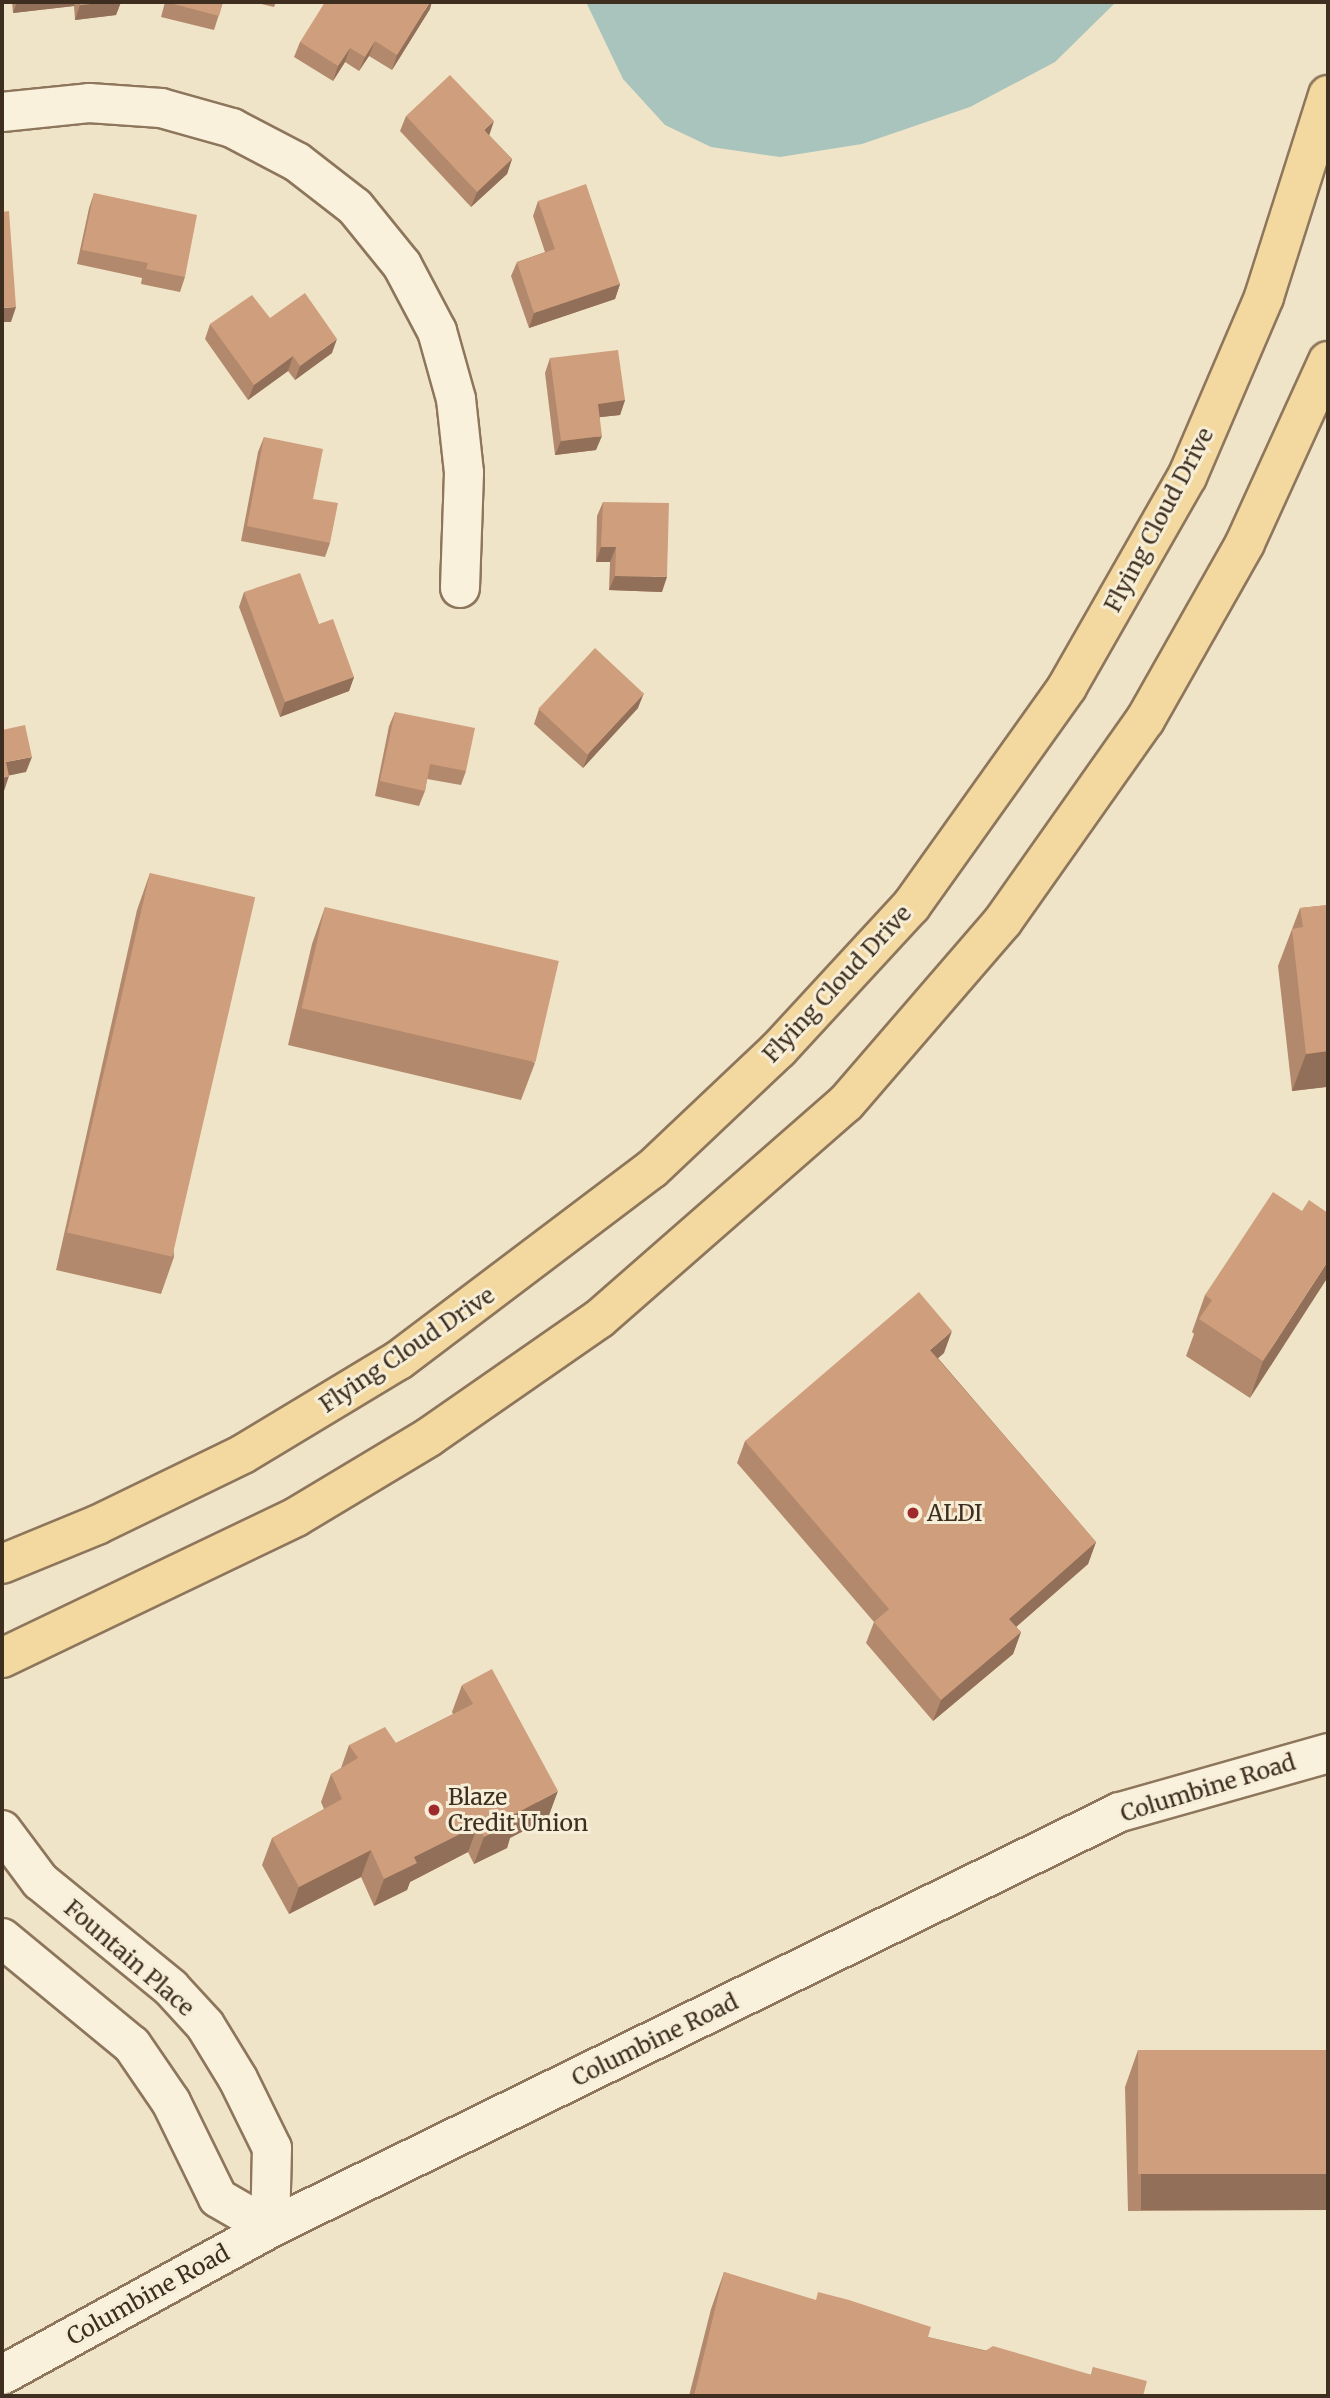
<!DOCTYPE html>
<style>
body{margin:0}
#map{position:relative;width:1330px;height:2398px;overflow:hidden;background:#f0e4c8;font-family:Merriweather,serif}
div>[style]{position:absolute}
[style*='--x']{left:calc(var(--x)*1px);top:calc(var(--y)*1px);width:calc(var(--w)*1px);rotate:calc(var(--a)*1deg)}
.water>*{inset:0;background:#a9c4bc}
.roads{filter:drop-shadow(2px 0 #8d765c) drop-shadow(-2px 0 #8d765c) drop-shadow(0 2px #8d765c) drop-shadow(0 -2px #8d765c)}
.minor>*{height:38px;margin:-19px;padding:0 19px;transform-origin:19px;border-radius:19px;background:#faf1dc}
.tertiary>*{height:38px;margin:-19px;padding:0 19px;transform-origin:19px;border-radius:19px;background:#faf1dc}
.primary>*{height:38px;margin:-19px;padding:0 19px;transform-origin:19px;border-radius:19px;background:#f3d9a0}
.wall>*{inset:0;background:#b2896c}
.shaded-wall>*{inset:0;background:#916f58;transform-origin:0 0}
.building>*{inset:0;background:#cf9f7d;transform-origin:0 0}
.dots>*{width:19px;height:19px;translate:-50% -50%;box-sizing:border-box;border:4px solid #f7eed8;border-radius:50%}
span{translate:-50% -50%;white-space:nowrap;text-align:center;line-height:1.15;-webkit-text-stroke:6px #f7eed8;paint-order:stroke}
.street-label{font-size:23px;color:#3d2e20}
.poi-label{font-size:23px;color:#3d2e20}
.left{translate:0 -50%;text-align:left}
.frame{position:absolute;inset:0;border:4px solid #3d2e20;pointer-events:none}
</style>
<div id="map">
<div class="water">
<i style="clip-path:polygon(586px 2px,1116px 2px,1055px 62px,970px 107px,862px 144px,780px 157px,711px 147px,665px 125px,623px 79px)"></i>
</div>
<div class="roads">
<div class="minor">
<i style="--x:2;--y:112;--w:87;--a:-5.9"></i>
<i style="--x:89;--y:103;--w:72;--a:4"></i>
<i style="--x:161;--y:108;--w:74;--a:15.7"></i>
<i style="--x:232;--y:128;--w:73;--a:27.6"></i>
<i style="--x:297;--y:162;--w:73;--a:37.8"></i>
<i style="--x:355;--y:207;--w:75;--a:51"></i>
<i style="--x:402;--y:265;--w:75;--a:62.1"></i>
<i style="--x:437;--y:331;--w:71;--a:74.4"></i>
<i style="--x:456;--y:399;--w:74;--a:83.8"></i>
<i style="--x:464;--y:473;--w:115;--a:92"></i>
</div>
<div class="tertiary">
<i style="--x:2;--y:1830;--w:64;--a:53.3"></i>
<i style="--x:40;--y:1881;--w:169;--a:39.2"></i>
<i style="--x:171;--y:1988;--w:50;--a:47.4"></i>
<i style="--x:205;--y:2025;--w:63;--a:58.6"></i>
<i style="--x:238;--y:2079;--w:77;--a:63.8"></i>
<i style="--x:272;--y:2148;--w:80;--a:91.4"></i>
<i style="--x:2;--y:1938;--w:168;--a:39.5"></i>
<i style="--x:132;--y:2045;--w:69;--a:55.6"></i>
<i style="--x:171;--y:2102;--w:107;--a:63.9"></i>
<i style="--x:218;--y:2198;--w:60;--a:30"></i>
<i style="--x:2;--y:2375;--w:306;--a:-28.7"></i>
<i style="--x:270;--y:2228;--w:946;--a:-26.08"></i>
<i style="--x:1120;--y:1812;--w:216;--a:-15.8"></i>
</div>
<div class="primary">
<i style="--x:2;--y:1564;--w:103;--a:-22.3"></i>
<i style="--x:97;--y:1525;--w:162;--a:-25.9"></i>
<i style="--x:243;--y:1454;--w:182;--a:-31.1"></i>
<i style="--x:399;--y:1360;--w:317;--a:-37.1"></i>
<i style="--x:652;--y:1169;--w:175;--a:-43.4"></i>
<i style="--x:779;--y:1049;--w:195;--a:-47.3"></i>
<i style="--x:911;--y:906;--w:269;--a:-54.5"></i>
<i style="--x:1067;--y:687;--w:242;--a:-60.3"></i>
<i style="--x:1187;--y:477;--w:196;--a:-66.8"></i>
<i style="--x:1264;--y:297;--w:212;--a:-72.4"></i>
<i style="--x:2;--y:1658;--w:326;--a:-25.6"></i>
<i style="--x:296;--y:1517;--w:155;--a:-31"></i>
<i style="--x:429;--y:1437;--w:207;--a:-34.8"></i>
<i style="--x:599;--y:1319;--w:328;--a:-41.2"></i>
<i style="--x:846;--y:1103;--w:240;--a:-49.2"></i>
<i style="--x:1003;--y:921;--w:246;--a:-54.8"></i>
<i style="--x:1145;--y:720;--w:203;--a:-60.5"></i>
<i style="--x:1245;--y:543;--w:200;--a:-65.5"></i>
</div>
</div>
<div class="wall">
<i style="clip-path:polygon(12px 2px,121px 2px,116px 15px,75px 20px,74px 6px,13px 13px)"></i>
<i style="clip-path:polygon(165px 2px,223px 2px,214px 30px,161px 17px)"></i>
<i style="clip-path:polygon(253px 2px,276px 2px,274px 7px)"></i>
<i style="clip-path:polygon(430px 9px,392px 70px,369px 56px,359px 71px,345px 62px,333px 81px,294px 57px,300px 42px)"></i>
<i style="clip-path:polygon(406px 116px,489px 135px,512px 159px,507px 174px,471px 207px,400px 131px)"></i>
<i style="clip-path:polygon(94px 193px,185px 277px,180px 292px,141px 284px,142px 278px,77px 264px,89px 208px)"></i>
<i style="clip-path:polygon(538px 201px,620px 284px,615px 299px,529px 328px,511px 276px,517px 262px,545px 252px,533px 216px)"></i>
<i style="clip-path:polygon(210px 324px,332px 353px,295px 380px,288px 371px,248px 400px,205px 339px)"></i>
<i style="clip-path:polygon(550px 358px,625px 400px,620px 415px,600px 417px,596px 450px,555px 455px,545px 373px)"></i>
<i style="clip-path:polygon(264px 437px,313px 499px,330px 543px,325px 557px,241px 541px,258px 452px)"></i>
<i style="clip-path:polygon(603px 502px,662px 592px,609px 590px,610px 562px,596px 562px,597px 516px)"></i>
<i style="clip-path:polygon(244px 592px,319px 624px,354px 677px,349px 691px,280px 717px,239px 607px)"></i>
<i style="clip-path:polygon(638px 708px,583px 768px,534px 724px,539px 709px)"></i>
<i style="clip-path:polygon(395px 712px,466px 771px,461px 785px,427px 779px,425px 791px,419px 806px,375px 796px,389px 726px)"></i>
<i style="clip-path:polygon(150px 873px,174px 1257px,161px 1294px,56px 1270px,137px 910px)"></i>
<i style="clip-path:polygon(1328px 905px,1328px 1097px,1327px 1097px,1326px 1087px,1292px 1091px,1278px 966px,1300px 908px)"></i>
<i style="clip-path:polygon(325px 907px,535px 1063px,521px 1100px,288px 1045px,312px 944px)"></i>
<i style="clip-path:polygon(1302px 1211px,1328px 1213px,1250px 1398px,1186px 1356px,1194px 1334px,1192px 1332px,1205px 1295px)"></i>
<i style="clip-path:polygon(944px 1353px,938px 1358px,1096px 1542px,1088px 1564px,1016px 1627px,1021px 1632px,1013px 1654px,933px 1721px,866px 1643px,874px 1622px,737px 1463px,745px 1441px)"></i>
<i style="clip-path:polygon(462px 1685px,548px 1818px,510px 1838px,507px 1848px,474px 1864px,468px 1852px,410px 1882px,407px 1890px,374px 1906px,361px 1877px,289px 1914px,262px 1865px,272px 1838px,324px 1809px,321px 1802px,331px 1774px,341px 1768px,349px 1745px,396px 1743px,453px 1714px,452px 1712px)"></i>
<i style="clip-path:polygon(1138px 2050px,1328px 2050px,1328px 2210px,1128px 2211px,1125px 2087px)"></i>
<i style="clip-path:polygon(724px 2272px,928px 2337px,1091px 2375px,1093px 2367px,1143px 2396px,689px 2396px,711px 2309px)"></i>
</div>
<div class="shaded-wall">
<i style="clip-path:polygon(17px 2px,75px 2px,74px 6px,13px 13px)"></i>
<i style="clip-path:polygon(111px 2px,121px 2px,116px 15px,75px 20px,80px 5px)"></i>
<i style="clip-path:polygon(430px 2px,432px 2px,430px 9px,392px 70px,397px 55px)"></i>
<i style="clip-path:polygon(375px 41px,369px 56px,359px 71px,365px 57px)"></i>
<i style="clip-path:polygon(350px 48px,345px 62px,333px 81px,338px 66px)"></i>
<i style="clip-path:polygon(494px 121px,489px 136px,484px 130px)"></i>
<i style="clip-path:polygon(512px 159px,507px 174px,471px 207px,477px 192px)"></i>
<i style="clip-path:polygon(620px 284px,615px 299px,529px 328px,534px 313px)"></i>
<i style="clip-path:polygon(16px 307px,11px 322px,2px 322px,2px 308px)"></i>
<i style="clip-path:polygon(337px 339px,332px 353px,295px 380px,300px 366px)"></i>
<i style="clip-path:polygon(293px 356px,288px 371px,248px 400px,254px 385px)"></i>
<i style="clip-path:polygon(625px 400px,620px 415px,592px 418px,598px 404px)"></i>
<i style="clip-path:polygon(602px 436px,596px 450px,555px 455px,561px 441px)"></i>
<i style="clip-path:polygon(601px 547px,616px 547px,610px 562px,596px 562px)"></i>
<i style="clip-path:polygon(615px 576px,667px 577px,662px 592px,609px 590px)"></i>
<i style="clip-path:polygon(354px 677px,349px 691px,280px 717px,285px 702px)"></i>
<i style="clip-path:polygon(644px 693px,638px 708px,583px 768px,589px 753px)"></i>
<i style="clip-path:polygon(32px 757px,26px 772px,2px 777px,6px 762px)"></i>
<i style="clip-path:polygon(9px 776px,4px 791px,2px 791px,2px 778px)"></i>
<i style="clip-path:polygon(1328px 1051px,1328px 1081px,1326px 1087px,1292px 1091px,1306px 1054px)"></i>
<i style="clip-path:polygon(1328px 1261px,1328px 1277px,1250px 1398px,1263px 1361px)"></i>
<i style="clip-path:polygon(952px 1331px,944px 1353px,923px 1371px,930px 1350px)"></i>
<i style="clip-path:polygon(1096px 1542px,1088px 1564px,1001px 1640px,1009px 1619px)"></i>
<i style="clip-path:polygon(1021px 1632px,1013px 1654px,933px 1721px,941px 1700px)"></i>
<i style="clip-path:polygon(558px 1791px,548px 1818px,510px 1838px,507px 1848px,474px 1864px,484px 1837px,513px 1815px)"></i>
<i style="clip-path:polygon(478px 1825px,468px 1852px,410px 1882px,407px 1890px,374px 1906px,384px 1879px,414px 1857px)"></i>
<i style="clip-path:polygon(371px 1850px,361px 1877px,289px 1914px,299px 1887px)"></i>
<i style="left:1328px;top:2173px;width:37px;height:187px;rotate:90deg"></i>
</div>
<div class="building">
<i style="clip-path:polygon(80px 2px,111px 2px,80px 5px)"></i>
<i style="clip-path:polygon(166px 2px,223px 2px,219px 16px)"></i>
<i style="clip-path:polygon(325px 2px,430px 2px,397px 55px,375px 41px,365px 57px,350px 48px,338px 66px,300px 42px)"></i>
<i style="clip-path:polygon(450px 75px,494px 121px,484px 130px,512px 159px,477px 192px,406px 116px)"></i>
<i style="clip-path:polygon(586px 184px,620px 284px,534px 313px,517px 262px,555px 249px,538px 201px)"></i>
<i style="clip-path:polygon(94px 193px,197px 215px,185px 277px,146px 269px,148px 263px,82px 250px)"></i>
<i style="clip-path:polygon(9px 211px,16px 307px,2px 308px,2px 212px)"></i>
<i style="clip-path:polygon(305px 293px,337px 339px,300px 366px,293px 356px,254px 385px,210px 324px,252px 295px,270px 318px)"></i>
<i style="clip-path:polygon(618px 350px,625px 400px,598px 404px,602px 436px,561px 441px,550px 358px)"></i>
<i style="clip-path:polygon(264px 437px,323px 449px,313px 499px,338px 503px,330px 543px,247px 526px)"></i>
<i style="clip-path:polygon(603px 502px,669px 503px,667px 577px,615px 576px,616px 547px,601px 547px)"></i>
<i style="clip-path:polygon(300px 573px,319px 624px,333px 619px,354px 677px,285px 702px,244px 592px)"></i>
<i style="left:595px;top:648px;width:67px;height:83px;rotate:43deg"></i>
<i style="clip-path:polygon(395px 712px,475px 728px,466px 771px,430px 764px,425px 791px,380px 781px)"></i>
<i style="clip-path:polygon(25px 725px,32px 757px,6px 762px,9px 776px,2px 778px,2px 730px)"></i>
<i style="left:150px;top:873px;width:108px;height:369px;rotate:13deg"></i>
<i style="clip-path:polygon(1328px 905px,1328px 1051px,1306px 1054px,1292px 929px,1303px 927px,1300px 908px)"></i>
<i style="left:325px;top:907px;width:240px;height:104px;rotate:13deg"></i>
<i style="clip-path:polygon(1273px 1192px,1302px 1211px,1309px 1200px,1328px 1213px,1328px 1261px,1263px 1361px,1199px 1319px,1212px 1300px,1205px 1295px)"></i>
<i style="clip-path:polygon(919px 1292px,952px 1331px,930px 1350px,1096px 1542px,1009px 1619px,1021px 1632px,941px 1700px,874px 1622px,889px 1609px,745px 1441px)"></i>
<i style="clip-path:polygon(492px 1669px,558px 1791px,513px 1815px,516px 1821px,484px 1837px,478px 1825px,414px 1857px,417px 1863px,384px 1879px,371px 1850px,299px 1887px,272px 1838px,342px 1799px,331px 1774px,358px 1758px,349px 1745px,385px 1727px,396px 1743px,473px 1704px,462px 1685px)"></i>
<i style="left:1138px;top:2050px;width:190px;height:124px"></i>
<i style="clip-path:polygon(724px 2272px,816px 2300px,818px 2292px,849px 2300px,931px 2327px,928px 2337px,985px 2351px,993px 2346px,1092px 2375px,1093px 2367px,1147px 2381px,1143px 2396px,694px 2396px)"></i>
</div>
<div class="dots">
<i style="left:913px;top:1513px;background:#9e2a2b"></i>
<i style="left:434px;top:1810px;background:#9e2a2b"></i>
</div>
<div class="street-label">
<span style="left:1159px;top:520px;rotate:-62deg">Flying Cloud Drive</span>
<span style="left:837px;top:984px;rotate:-47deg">Flying Cloud Drive</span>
<span style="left:407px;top:1350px;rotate:-34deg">Flying Cloud Drive</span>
<span style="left:1208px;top:1788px;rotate:-17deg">Columbine Road</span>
<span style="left:129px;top:1958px;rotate:41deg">Fountain Place</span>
<span style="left:655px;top:2040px;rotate:-26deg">Columbine Road</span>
<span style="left:148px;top:2295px;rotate:-29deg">Columbine Road</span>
</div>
<div class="poi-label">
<span class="left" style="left:927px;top:1513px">ALDI</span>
<span class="left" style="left:448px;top:1810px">Blaze<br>Credit Union</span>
</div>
<div class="frame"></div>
</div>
